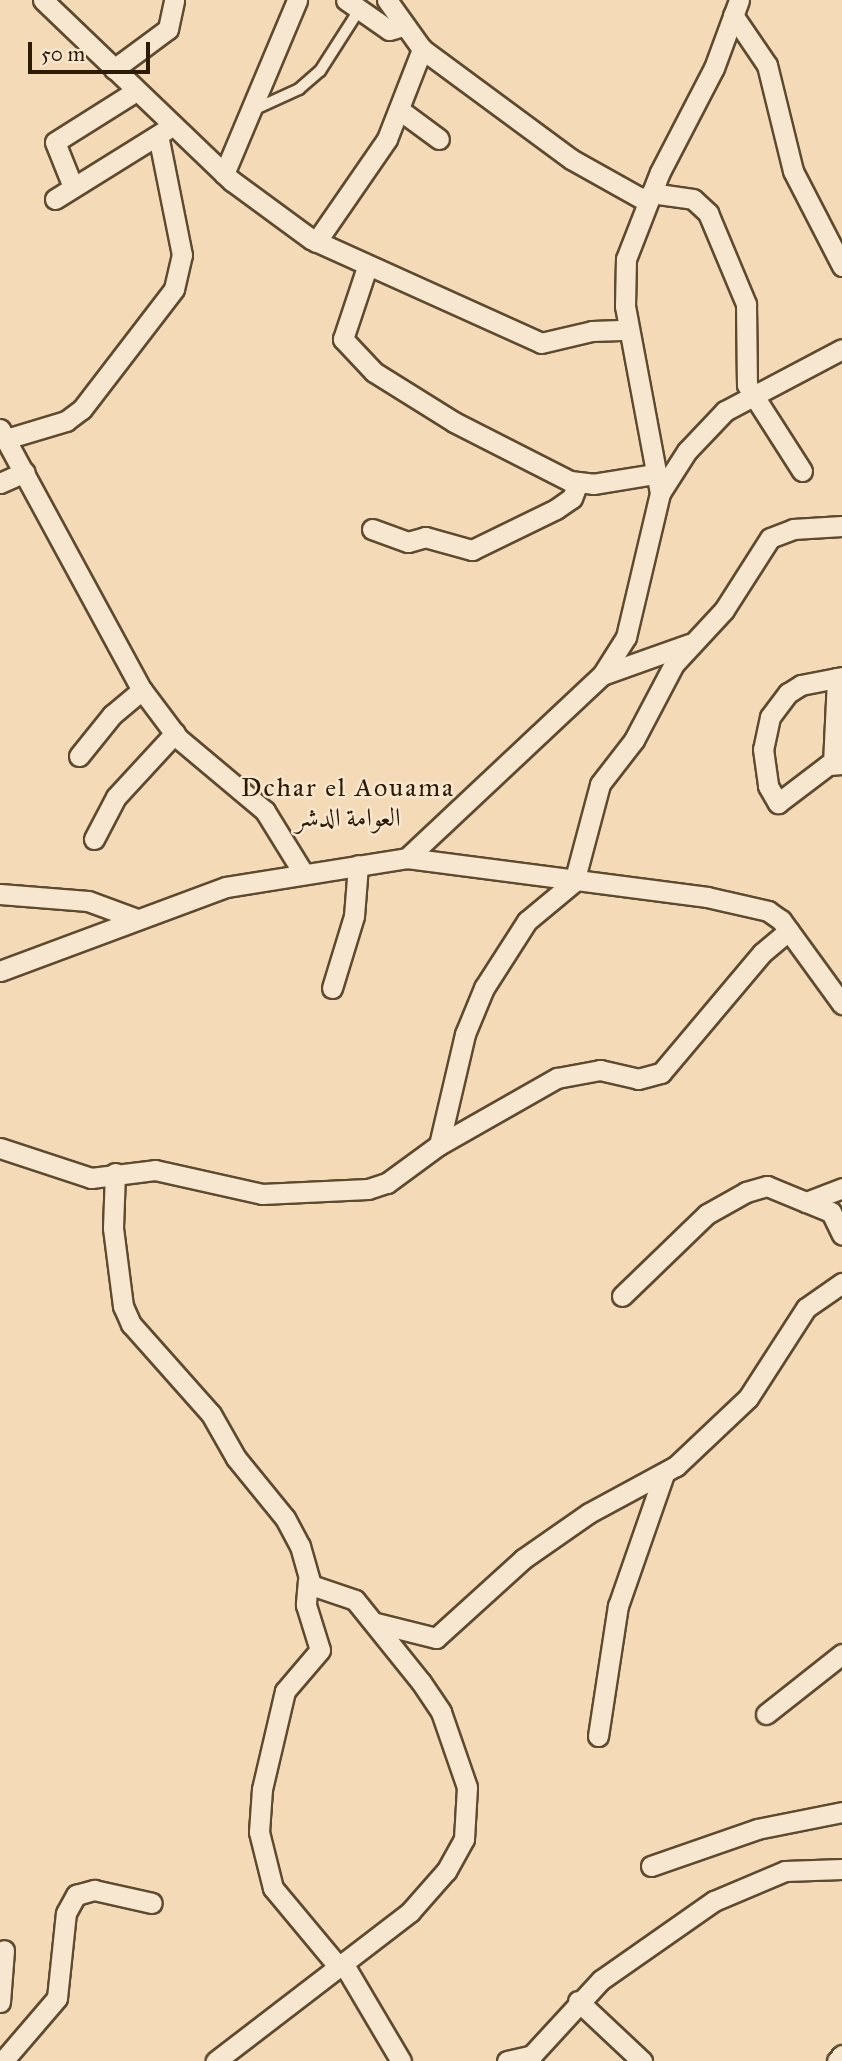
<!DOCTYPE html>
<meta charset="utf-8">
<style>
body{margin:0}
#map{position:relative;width:842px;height:2061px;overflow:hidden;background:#f4dab7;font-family:"IM FELL Great Primer",Amiri,serif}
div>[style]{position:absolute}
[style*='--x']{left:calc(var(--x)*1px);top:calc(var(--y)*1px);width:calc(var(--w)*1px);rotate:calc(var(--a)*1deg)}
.roads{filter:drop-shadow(2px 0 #5e4a2f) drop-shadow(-2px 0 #5e4a2f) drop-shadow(0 2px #5e4a2f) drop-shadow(0 -2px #5e4a2f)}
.service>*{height:10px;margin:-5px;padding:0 5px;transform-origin:5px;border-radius:5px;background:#f8e7d0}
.minor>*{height:19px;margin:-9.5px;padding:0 9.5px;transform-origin:9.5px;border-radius:9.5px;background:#f8e7d0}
span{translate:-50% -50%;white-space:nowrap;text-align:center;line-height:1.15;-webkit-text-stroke:5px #f8e7d0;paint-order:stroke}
.neighbourhood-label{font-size:26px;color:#2c1a02;letter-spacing:2px}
.scale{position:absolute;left:28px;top:42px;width:122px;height:32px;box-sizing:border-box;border:4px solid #2c1a02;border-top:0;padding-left:9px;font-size:21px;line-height:24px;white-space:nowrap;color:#2c1a02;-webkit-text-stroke:5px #f8e7d0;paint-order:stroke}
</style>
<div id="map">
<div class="roads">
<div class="service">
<i style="--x:251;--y:111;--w:53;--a:-24.6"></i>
<i style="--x:299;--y:89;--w:28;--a:-41"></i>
<i style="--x:320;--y:71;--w:72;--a:-57.4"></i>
</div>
<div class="minor">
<i style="--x:43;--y:0;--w:262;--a:43.8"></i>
<i style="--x:232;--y:181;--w:98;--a:36.3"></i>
<i style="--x:311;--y:239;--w:252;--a:24.3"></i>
<i style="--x:541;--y:343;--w:52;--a:-13.2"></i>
<i style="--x:592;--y:331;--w:36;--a:-2"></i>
<i style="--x:346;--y:0;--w:52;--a:34.9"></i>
<i style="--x:389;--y:30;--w:15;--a:-16"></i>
<i style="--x:387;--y:0;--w:60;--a:54.5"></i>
<i style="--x:422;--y:49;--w:185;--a:36.4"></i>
<i style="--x:571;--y:159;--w:88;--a:29.2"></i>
<i style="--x:733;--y:15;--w:60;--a:55.8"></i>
<i style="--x:767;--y:65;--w:109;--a:76.2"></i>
<i style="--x:793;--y:171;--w:107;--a:62.7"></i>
<i style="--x:114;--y:69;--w:67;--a:-36.5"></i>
<i style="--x:168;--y:29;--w:30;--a:-78"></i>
<i style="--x:401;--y:111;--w:47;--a:36.4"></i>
<i style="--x:224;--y:174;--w:189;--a:-67.2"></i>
<i style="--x:73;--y:187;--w:48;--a:-111.8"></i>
<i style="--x:55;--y:142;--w:96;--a:-32.2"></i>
<i style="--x:651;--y:193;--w:42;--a:8.1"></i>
<i style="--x:693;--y:199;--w:21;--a:43"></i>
<i style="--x:708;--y:213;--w:99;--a:67.3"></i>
<i style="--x:746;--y:304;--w:81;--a:89.3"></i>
<i style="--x:747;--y:385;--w:102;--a:57.4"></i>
<i style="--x:55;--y:199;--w:131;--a:-31.9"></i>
<i style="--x:316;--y:242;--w:125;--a:-55.4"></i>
<i style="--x:387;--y:139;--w:97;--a:-68.7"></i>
<i style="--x:367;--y:267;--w:76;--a:108.4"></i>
<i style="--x:343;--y:339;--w:45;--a:46.8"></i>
<i style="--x:374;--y:372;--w:94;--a:32"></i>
<i style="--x:454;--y:422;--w:130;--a:27"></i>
<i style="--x:570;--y:481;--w:23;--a:7"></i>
<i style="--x:593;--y:484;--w:63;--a:-9.2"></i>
<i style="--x:0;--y:429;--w:297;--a:61.5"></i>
<i style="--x:142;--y:690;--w:60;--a:53.1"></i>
<i style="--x:178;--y:738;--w:114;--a:40"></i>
<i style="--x:265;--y:811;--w:70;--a:58.3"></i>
<i style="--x:6;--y:439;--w:63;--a:-16.7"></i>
<i style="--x:66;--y:421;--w:20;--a:-37"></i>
<i style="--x:82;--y:409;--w:151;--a:-52.5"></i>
<i style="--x:174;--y:289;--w:35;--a:-77"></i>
<i style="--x:182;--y:255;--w:122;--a:-101.3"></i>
<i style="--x:0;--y:483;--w:27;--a:-24"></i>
<i style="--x:660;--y:493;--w:50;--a:-57.3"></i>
<i style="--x:687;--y:451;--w:55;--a:-46.5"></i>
<i style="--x:725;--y:411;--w:132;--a:-27.9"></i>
<i style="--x:372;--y:529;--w:38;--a:20"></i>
<i style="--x:408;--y:542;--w:18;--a:-16"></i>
<i style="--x:425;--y:537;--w:49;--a:15.5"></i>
<i style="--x:472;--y:550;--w:93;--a:-26"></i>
<i style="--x:556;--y:509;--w:19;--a:-35"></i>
<i style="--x:572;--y:498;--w:17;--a:-69"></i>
<i style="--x:602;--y:675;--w:92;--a:-19.6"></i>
<i style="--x:842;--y:677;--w:42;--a:169"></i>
<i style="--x:801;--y:685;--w:15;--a:148"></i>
<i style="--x:788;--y:693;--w:30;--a:127"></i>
<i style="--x:770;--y:717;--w:33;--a:102"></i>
<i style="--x:763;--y:749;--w:37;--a:82"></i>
<i style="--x:768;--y:786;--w:20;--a:60"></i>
<i style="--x:778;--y:803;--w:63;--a:-37.2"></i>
<i style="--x:828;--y:765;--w:14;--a:-4"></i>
<i style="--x:79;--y:756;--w:53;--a:-51.2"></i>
<i style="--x:112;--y:715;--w:39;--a:-40"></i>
<i style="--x:833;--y:764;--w:86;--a:-87.3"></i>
<i style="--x:94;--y:839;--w:47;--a:-62.4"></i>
<i style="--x:116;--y:797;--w:87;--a:-47.3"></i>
<i style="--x:407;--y:858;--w:267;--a:-43.2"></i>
<i style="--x:602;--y:675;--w:45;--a:-57.7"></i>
<i style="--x:626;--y:637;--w:148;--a:-76.7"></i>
<i style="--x:660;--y:493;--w:190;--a:-100.6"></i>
<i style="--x:625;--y:306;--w:47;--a:-88.8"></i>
<i style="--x:626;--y:259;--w:93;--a:-68.7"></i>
<i style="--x:660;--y:172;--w:117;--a:-62.6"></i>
<i style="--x:714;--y:68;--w:72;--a:-69.8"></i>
<i style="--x:0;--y:894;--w:88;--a:4.5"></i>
<i style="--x:88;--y:901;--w:52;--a:20.2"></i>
<i style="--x:0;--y:971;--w:241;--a:-20.4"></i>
<i style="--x:226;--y:887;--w:183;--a:-9.1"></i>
<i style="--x:407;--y:858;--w:303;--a:7.4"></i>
<i style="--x:707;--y:897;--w:63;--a:12.9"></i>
<i style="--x:768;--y:911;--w:16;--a:35"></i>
<i style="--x:781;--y:920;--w:104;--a:54"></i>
<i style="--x:332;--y:988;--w:75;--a:-73"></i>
<i style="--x:354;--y:916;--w:51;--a:-85.5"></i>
<i style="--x:439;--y:1145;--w:114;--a:-76.8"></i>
<i style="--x:465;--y:1034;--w:50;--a:-67.6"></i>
<i style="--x:484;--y:988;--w:80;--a:-57.3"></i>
<i style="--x:527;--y:921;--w:61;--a:-39.7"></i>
<i style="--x:574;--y:882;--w:101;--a:-75.1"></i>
<i style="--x:600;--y:784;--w:56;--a:-52.3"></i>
<i style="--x:634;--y:740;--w:86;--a:-62.2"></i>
<i style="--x:674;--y:664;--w:74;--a:-47.2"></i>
<i style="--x:724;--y:610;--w:85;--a:-57.4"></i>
<i style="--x:770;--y:538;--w:25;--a:-21"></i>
<i style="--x:793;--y:529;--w:49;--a:-3.5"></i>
<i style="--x:0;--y:1148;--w:96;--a:18.2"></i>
<i style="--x:91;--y:1178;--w:64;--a:-7.1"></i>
<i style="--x:155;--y:1170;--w:110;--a:12.6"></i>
<i style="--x:262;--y:1194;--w:106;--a:-2.7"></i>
<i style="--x:368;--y:1189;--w:20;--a:-18"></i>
<i style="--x:387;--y:1183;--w:64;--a:-36.2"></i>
<i style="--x:439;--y:1145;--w:136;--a:-29.6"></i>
<i style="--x:557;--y:1078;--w:44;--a:-10.5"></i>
<i style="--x:600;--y:1070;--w:39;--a:13"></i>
<i style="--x:638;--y:1079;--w:24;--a:-15"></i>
<i style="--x:661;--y:1073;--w:157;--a:-49.9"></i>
<i style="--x:762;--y:953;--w:35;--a:-40"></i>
<i style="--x:115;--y:1173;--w:55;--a:92.1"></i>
<i style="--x:113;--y:1228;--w:79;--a:82.7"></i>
<i style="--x:123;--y:1306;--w:20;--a:66"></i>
<i style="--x:131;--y:1324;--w:120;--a:48.4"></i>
<i style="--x:211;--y:1414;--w:51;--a:60.4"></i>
<i style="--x:236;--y:1458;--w:77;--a:50.8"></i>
<i style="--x:285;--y:1518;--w:32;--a:62"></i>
<i style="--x:300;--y:1546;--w:41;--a:74.2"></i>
<i style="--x:311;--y:1585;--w:46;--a:18.8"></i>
<i style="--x:355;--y:1600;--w:105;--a:51.2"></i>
<i style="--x:421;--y:1682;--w:36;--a:56"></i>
<i style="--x:441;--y:1712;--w:79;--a:70.9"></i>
<i style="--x:467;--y:1787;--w:52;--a:93.3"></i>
<i style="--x:464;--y:1839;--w:37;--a:119"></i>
<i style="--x:446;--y:1871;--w:55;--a:131.3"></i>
<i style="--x:410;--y:1912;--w:245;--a:142.5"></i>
<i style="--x:806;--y:1202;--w:27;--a:22"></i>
<i style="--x:831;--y:1212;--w:25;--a:64"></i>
<i style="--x:622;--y:1296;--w:118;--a:-44"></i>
<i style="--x:707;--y:1214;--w:45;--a:-29.4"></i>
<i style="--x:746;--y:1192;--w:22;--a:-16"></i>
<i style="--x:767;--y:1186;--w:42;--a:22.3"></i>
<i style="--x:806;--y:1202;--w:39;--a:-21"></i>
<i style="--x:308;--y:1580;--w:25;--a:95"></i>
<i style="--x:306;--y:1605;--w:47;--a:72.7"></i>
<i style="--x:320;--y:1650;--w:54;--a:130.5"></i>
<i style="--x:285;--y:1691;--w:101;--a:103.2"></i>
<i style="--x:262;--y:1789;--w:43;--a:94"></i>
<i style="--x:259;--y:1832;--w:58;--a:76"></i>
<i style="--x:273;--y:1888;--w:102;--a:50.2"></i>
<i style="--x:376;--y:1623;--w:62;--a:14"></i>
<i style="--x:436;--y:1638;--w:118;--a:-42.2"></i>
<i style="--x:523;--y:1559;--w:80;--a:-34.9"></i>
<i style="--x:589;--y:1513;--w:99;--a:-28.4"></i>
<i style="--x:676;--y:1466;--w:99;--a:-43.4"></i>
<i style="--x:748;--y:1398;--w:107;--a:-57.2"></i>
<i style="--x:806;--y:1308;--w:44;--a:-34.8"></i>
<i style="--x:766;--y:1714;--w:97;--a:-38.3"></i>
<i style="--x:598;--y:1736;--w:132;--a:-81.3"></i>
<i style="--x:618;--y:1606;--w:140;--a:-70.8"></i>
<i style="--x:651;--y:1866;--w:112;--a:-19.2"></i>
<i style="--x:757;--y:1829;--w:87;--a:-11.3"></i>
<i style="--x:343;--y:1963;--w:114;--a:59.4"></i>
<i style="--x:578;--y:2001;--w:88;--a:43.2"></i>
<i style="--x:0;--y:2002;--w:52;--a:-85.6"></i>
<i style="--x:3;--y:2061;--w:83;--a:-49.4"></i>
<i style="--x:57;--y:1998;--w:85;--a:-84"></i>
<i style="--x:66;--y:1913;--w:21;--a:-61"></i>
<i style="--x:76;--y:1895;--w:19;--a:-16"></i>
<i style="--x:94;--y:1890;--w:59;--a:12.6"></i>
<i style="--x:507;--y:2061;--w:26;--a:-13"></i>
<i style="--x:532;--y:2055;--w:102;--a:-47.4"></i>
<i style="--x:601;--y:1980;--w:138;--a:-35"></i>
<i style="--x:714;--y:1901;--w:77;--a:-22.9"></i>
<i style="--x:785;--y:1871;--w:57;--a:-2"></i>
<i style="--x:837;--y:2061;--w:8;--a:-50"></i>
</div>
</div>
<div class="neighbourhood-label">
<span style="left:348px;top:803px">Dchar el Aouama<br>العوامة الدشر</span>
</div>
<div class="scale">50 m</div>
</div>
